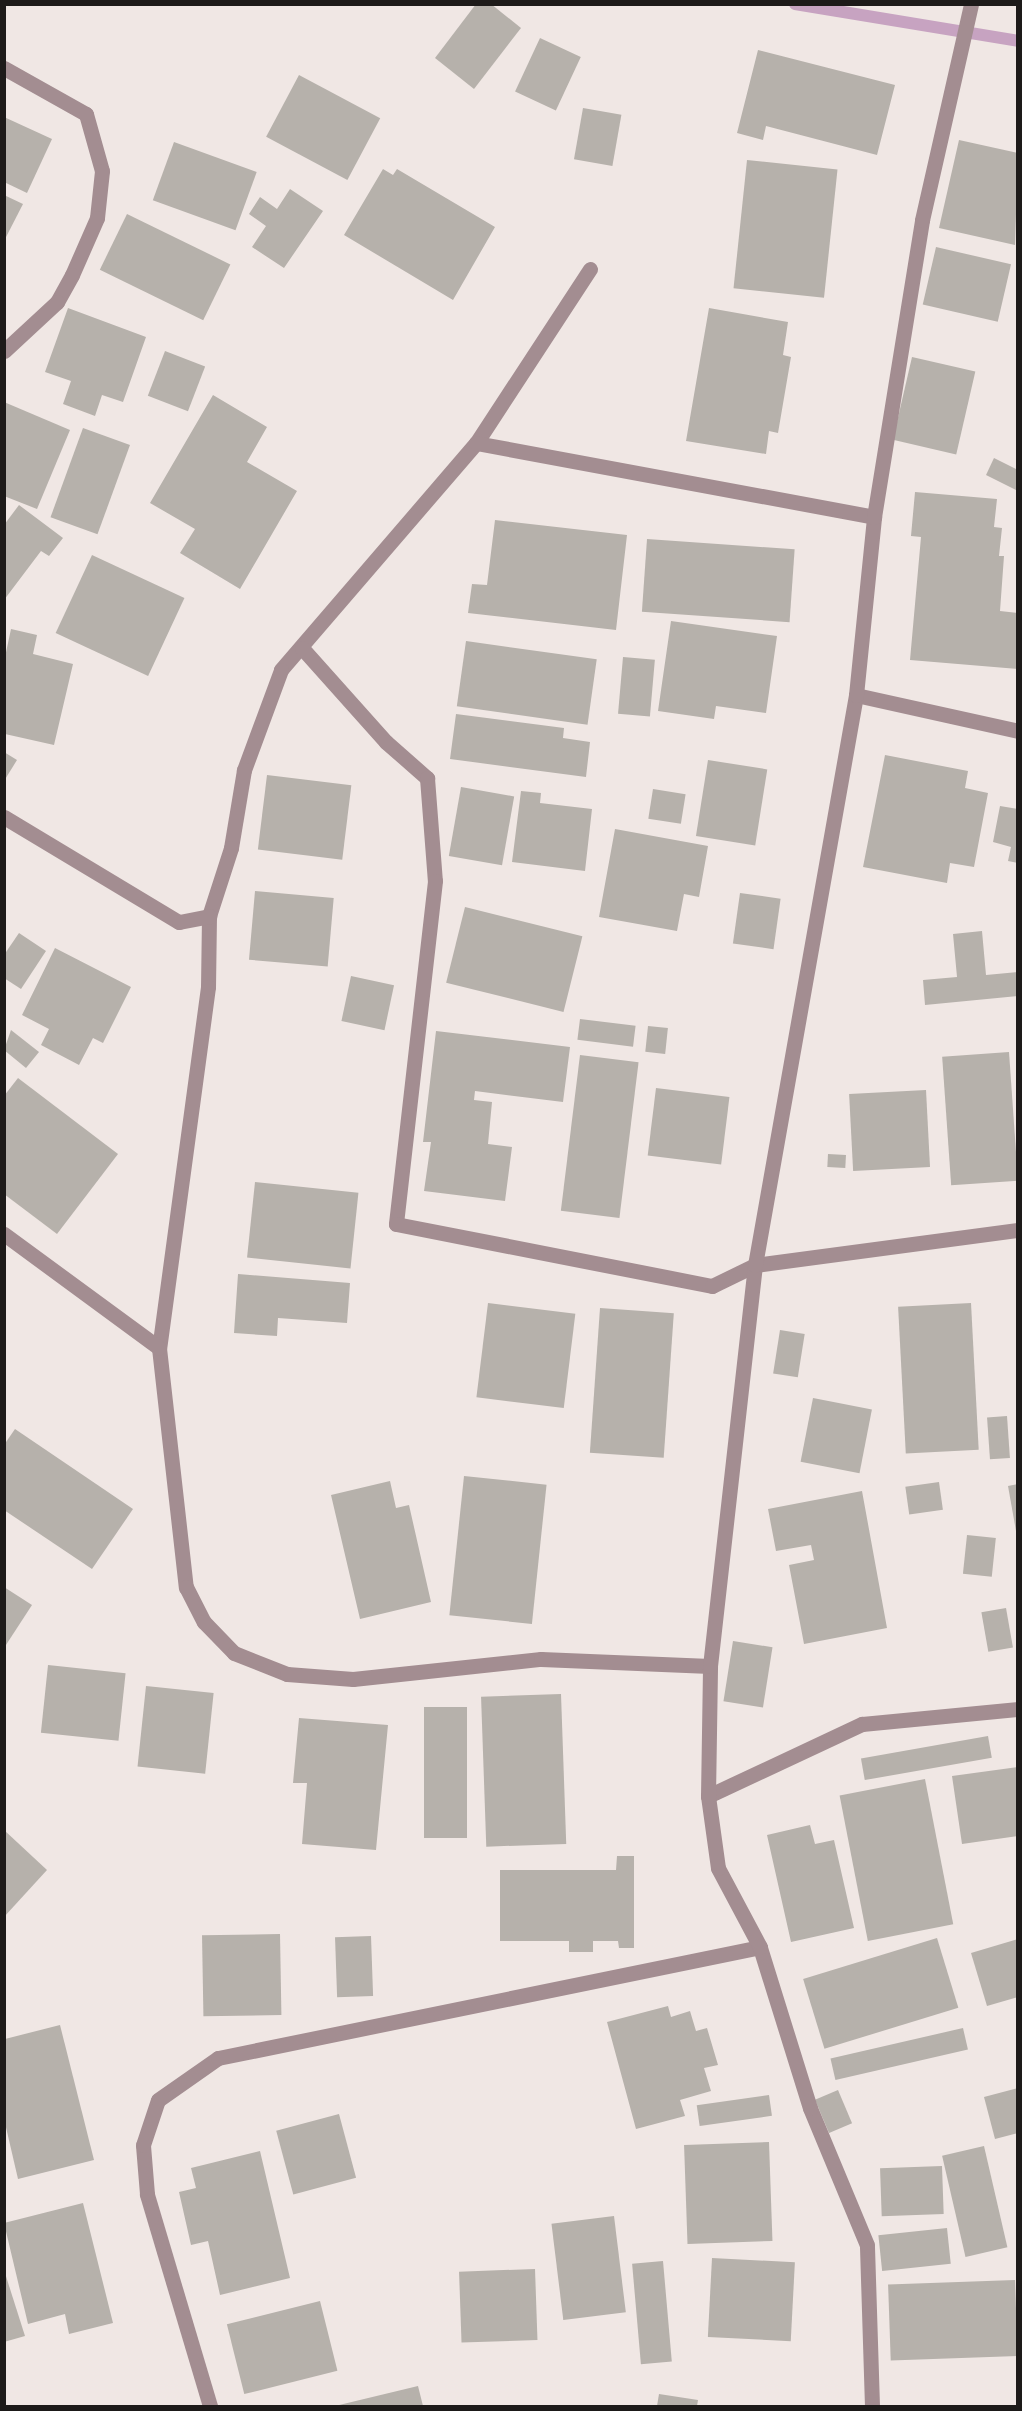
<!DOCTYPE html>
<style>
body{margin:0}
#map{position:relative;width:1022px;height:2411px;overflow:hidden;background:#f0e7e4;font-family:"DM Sans",sans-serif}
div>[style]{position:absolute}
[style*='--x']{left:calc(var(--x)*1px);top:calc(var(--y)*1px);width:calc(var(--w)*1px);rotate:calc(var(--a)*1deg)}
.stream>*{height:12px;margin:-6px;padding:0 6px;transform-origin:6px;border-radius:6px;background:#c7a3c1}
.building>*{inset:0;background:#b6b1ab;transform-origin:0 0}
.minor>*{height:15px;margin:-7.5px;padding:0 7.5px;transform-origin:7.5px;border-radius:7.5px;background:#a38d91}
span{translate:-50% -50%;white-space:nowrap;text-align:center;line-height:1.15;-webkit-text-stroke:6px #fff;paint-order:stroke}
.frame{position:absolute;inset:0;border:6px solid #1d1a19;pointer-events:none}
</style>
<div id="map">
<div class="stream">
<i style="--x:795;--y:4;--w:226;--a:9.4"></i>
</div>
<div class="building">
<i style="clip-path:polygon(476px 4px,491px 4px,521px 28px,474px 89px,435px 58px)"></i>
<i style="left:540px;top:38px;width:45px;height:59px;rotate:25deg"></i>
<i style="clip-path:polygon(758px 50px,895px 85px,877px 155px,766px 126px,763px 140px,737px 133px)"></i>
<i style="left:299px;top:75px;width:92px;height:70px;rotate:28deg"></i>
<i style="left:583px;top:108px;width:39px;height:52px;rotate:10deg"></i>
<i style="clip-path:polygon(4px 117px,52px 139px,27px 193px,4px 182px)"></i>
<i style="clip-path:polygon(959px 140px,1018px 153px,1015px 245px,939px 228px)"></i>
<i style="left:174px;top:142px;width:88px;height:62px;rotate:20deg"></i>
<i style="left:747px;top:160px;width:91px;height:129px;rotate:6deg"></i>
<i style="clip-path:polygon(383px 169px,393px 175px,397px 169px,495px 227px,453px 300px,344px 235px)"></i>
<i style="clip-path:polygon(290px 189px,323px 211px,284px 268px,252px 247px,266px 226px,249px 214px,260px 197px,277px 209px)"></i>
<i style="clip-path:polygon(4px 195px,23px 204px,4px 241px)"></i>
<i style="left:127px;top:214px;width:115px;height:62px;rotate:26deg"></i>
<i style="left:936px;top:247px;width:77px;height:59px;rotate:13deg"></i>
<i style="clip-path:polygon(68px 308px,146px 337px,123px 402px,102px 395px,95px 416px,63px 404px,71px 381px,45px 372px)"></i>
<i style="clip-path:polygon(709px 308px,788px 322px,783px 355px,791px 357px,778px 433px,769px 431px,766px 454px,686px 441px)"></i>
<i style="left:165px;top:351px;width:43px;height:48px;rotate:21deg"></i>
<i style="left:912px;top:357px;width:65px;height:85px;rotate:13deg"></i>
<i style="clip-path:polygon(213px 395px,267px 427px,247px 462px,297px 491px,240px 589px,180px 553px,195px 529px,150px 503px)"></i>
<i style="clip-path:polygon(4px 402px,70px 430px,37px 509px,4px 496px)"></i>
<i style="left:83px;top:428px;width:50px;height:95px;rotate:20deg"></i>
<i style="clip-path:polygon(994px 458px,1018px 470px,1018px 491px,986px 475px)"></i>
<i style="clip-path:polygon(915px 492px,997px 499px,994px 527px,1002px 528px,999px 556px,1004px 556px,1000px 611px,1018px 613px,1018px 669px,910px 660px,921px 537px,911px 536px)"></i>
<i style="clip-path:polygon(19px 505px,63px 538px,49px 556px,41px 551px,4px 600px,4px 525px)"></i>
<i style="clip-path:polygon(495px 520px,627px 535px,616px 630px,468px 613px,472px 584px,487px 585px)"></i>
<i style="left:647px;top:539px;width:148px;height:73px;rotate:4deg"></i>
<i style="left:92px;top:555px;width:102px;height:86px;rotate:25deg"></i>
<i style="clip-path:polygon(671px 621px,777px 636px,766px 713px,716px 706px,714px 719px,658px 711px)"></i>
<i style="clip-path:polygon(11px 629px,37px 635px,33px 654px,73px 664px,54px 745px,5px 734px,5px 657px)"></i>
<i style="left:466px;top:641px;width:132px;height:66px;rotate:8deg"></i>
<i style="left:623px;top:657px;width:32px;height:57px;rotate:5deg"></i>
<i style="clip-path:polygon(456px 714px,564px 728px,563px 738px,590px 742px,586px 777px,450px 759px)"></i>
<i style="clip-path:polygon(4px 752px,17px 760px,4px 781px)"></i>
<i style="clip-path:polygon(885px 755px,968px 771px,965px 788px,988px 793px,974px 867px,950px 863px,947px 883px,863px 867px)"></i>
<i style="left:708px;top:760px;width:60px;height:77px;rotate:9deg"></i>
<i style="left:267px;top:775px;width:85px;height:75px;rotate:7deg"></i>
<i style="left:461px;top:787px;width:54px;height:70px;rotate:10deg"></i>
<i style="left:653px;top:789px;width:33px;height:30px;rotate:9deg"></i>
<i style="clip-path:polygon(521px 791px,541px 793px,540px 803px,592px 809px,585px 871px,512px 862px)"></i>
<i style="clip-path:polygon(1000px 806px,1018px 809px,1018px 863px,1008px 861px,1011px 847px,993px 842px)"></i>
<i style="clip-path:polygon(615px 829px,708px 846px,699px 897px,684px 894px,677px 931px,599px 917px)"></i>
<i style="left:255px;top:891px;width:79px;height:69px;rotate:5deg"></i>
<i style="left:740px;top:893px;width:41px;height:51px;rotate:8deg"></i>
<i style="left:465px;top:907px;width:121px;height:78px;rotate:14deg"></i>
<i style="clip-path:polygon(982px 931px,986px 975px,1018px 972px,1018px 996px,925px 1005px,923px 980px,957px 977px,953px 934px)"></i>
<i style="clip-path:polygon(19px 933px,46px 951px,21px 989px,4px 978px,4px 955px)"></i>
<i style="clip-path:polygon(55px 948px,131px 987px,103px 1043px,93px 1038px,79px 1065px,41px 1045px,49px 1029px,22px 1015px)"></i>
<i style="left:351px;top:976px;width:44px;height:46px;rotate:12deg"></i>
<i style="left:580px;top:1019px;width:56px;height:21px;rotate:7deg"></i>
<i style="left:648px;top:1026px;width:20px;height:26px;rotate:6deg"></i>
<i style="clip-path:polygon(11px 1030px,39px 1052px,26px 1068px,4px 1050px)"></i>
<i style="clip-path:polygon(436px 1031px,570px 1047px,563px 1102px,475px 1091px,474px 1100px,492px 1102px,488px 1144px,512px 1147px,505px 1201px,424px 1191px,431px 1142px,423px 1142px)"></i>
<i style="left:1009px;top:1052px;width:129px;height:67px;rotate:86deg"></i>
<i style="left:580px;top:1055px;width:59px;height:157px;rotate:7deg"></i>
<i style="clip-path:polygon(18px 1078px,118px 1154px,57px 1234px,4px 1194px,4px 1096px)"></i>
<i style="left:656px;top:1088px;width:74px;height:68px;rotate:7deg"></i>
<i style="left:926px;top:1090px;width:77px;height:77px;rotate:87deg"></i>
<i style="left:828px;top:1154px;width:18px;height:13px;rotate:3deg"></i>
<i style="left:255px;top:1182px;width:104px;height:76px;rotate:6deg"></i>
<i style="clip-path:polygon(238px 1274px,350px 1283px,347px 1323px,278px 1318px,277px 1336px,234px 1333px)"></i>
<i style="left:488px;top:1303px;width:88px;height:95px;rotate:7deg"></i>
<i style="left:971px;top:1303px;width:147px;height:73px;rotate:87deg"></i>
<i style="left:600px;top:1308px;width:74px;height:145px;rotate:4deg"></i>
<i style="left:780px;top:1330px;width:25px;height:44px;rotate:9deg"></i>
<i style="left:813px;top:1398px;width:60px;height:65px;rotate:11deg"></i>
<i style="left:1007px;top:1416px;width:42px;height:20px;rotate:86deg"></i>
<i style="clip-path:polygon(15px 1429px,133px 1509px,92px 1569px,4px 1510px,4px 1445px)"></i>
<i style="left:464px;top:1476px;width:83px;height:140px;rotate:6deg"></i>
<i style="clip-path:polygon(390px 1481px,396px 1508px,409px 1505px,431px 1602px,360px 1619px,331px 1495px)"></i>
<i style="left:939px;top:1482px;width:28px;height:34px;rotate:82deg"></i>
<i style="clip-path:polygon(1018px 1484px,1018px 1531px,1016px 1531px,1008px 1486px)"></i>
<i style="clip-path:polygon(862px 1491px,887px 1628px,804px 1644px,789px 1565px,814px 1560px,811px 1545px,776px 1551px,768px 1509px)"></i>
<i style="left:967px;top:1535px;width:29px;height:39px;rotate:6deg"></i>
<i style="clip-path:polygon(4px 1587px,32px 1605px,4px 1648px)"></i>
<i style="left:1006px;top:1608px;width:40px;height:25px;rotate:80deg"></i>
<i style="left:733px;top:1641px;width:40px;height:61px;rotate:9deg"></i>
<i style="left:48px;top:1665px;width:78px;height:68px;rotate:6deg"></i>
<i style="left:146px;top:1686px;width:68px;height:81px;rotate:6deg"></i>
<i style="left:561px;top:1694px;width:150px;height:80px;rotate:88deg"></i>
<i style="left:424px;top:1707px;width:43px;height:131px"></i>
<i style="clip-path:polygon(299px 1718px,388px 1725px,376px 1850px,302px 1844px,307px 1783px,293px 1783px)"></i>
<i style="left:988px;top:1736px;width:22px;height:129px;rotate:80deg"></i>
<i style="clip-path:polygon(1018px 1767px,1018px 1836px,962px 1844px,952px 1776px)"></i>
<i style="left:925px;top:1779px;width:148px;height:87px;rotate:79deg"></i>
<i style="clip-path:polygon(810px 1825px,815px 1844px,834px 1840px,854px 1928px,791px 1942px,767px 1835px)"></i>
<i style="clip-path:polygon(4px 1830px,47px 1870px,4px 1917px)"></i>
<i style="clip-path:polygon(617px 1856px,634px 1856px,634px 1948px,619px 1948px,618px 1941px,593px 1941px,593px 1952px,569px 1952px,569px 1941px,500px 1941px,500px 1870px,616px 1870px)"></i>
<i style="left:280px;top:1934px;width:81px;height:78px;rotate:89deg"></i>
<i style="left:371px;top:1936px;width:60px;height:36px;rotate:88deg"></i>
<i style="left:937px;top:1938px;width:73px;height:140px;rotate:73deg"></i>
<i style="clip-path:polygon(1018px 1939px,1018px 1997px,987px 2006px,971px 1953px)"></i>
<i style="clip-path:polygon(668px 2006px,671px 2017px,690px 2011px,696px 2031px,707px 2028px,718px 2065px,704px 2068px,711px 2091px,680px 2100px,685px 2116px,636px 2129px,607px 2022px)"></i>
<i style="clip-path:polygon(60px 2025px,94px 2160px,18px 2179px,5px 2123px,5px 2039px)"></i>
<i style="left:963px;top:2028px;width:22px;height:136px;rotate:77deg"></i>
<i style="clip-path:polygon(1018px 2088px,1018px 2133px,995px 2139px,984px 2097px)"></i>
<i style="left:838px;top:2090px;width:36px;height:25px;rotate:67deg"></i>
<i style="left:769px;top:2095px;width:21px;height:73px;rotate:82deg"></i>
<i style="left:339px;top:2114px;width:66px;height:65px;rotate:75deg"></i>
<i style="left:769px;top:2142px;width:99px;height:85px;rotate:88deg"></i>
<i style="left:984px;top:2146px;width:104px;height:43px;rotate:77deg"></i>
<i style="clip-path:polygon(260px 2151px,290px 2278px,220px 2295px,208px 2241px,191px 2245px,179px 2192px,196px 2188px,191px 2168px)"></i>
<i style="left:942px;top:2166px;width:48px;height:62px;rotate:88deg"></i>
<i style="clip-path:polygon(83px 2203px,113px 2323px,69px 2334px,65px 2314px,28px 2324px,4px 2223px)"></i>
<i style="left:614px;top:2216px;width:97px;height:63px;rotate:83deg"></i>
<i style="left:947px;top:2228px;width:36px;height:69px;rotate:84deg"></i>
<i style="left:712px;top:2258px;width:83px;height:79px;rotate:3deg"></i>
<i style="left:663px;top:2261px;width:101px;height:31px;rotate:85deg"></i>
<i style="left:535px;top:2269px;width:71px;height:76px;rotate:88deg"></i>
<i style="clip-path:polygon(4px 2270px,25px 2336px,4px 2342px)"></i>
<i style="left:1015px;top:2280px;width:76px;height:127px;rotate:88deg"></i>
<i style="left:320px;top:2301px;width:72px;height:96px;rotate:76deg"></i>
<i style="clip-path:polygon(418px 2386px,423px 2406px,335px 2406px)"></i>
<i style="clip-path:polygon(659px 2394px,698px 2400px,697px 2406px,657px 2406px)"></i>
</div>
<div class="minor">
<i style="--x:4;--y:68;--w:94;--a:29.3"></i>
<i style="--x:86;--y:114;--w:59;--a:74.3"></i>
<i style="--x:102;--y:171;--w:47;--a:96.1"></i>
<i style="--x:97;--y:218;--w:62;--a:113.7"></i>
<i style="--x:72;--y:275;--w:31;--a:119"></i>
<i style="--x:57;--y:302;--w:72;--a:137.2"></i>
<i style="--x:590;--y:269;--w:208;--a:123.2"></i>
<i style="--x:476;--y:443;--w:299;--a:130.7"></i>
<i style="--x:281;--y:670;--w:107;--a:110.3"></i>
<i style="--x:244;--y:770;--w:79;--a:99.5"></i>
<i style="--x:231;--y:848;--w:71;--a:107.9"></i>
<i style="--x:209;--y:916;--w:71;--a:90.8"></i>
<i style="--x:208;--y:987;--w:364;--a:97.7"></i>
<i style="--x:159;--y:1348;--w:241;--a:83.6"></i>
<i style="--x:186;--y:1587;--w:39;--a:63"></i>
<i style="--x:204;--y:1622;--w:43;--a:45.9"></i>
<i style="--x:234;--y:1653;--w:57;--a:21.6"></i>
<i style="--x:287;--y:1674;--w:66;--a:4.3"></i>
<i style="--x:353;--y:1679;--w:189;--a:-6.1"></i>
<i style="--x:541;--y:1659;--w:169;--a:2.4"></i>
<i style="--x:476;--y:443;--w:405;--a:10.5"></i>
<i style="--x:302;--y:648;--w:126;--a:48.2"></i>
<i style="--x:386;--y:742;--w:55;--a:41.3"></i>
<i style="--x:427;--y:778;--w:103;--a:85.6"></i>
<i style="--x:435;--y:881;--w:345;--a:96.5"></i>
<i style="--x:396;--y:1224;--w:322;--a:11.1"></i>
<i style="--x:712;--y:1286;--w:48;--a:-26"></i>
<i style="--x:755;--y:1265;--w:265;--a:-7.6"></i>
<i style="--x:856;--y:695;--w:166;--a:12.5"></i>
<i style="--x:4;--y:817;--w:204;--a:31"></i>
<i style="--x:179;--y:922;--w:31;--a:-11"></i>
<i style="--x:4;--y:1234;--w:192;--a:36.3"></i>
<i style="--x:708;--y:1796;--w:170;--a:-25.1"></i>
<i style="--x:862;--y:1724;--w:157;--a:-5.5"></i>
<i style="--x:210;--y:2406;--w:221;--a:-106.6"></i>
<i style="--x:147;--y:2194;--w:49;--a:-94.7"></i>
<i style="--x:143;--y:2145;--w:47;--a:-71.6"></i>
<i style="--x:158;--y:2100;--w:73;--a:-35"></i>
<i style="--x:218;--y:2058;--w:553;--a:-11.57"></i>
<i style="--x:872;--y:2406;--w:161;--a:-91.8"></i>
<i style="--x:867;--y:2245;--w:148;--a:-112.6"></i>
<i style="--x:810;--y:2108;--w:169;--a:-107.3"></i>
<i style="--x:760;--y:1947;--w:89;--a:-118"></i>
<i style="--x:718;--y:1868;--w:73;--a:-97.9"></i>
<i style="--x:708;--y:1796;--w:130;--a:-89.1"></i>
<i style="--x:710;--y:1666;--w:404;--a:-83.6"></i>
<i style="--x:755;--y:1265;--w:579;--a:-79.95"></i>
<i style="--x:856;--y:695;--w:179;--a:-84.2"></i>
<i style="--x:874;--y:517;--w:301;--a:-80.8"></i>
<i style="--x:922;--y:220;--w:221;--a:-77.2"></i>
</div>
<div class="frame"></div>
</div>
